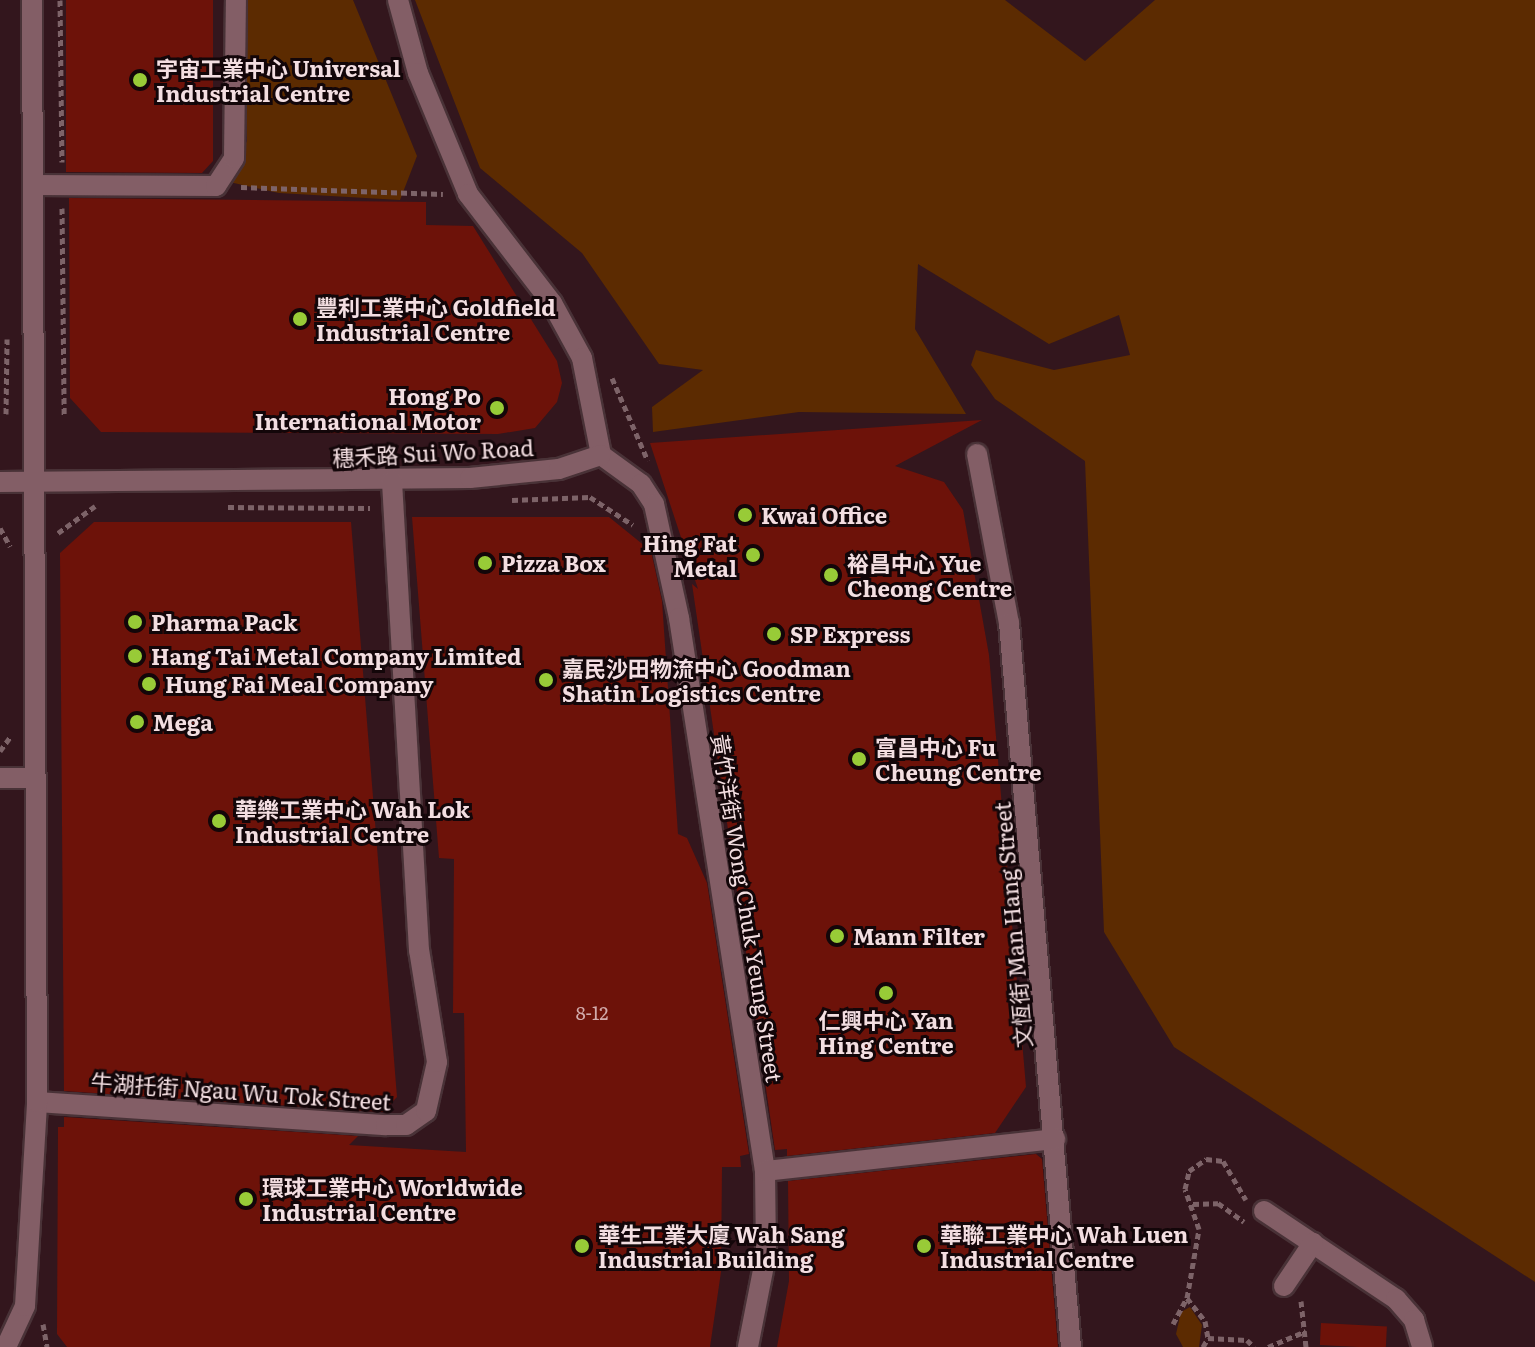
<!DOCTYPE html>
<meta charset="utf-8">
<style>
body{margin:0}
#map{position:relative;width:1535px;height:1347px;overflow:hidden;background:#33161d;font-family:Literata,"Noto Sans TC",serif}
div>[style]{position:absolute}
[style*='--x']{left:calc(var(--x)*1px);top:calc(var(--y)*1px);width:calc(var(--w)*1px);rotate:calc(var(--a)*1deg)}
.green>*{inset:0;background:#5c2b01}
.building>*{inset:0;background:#6d1209;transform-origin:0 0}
.path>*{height:5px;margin-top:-2.5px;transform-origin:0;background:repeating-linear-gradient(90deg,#7d6368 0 6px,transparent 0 10px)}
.roads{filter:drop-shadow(2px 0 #493237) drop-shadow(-2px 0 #493237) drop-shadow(0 2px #493237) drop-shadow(0 -2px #493237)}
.minor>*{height:20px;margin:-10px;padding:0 10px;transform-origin:10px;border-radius:10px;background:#835e66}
.dots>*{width:22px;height:22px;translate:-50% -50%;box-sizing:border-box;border:4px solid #130609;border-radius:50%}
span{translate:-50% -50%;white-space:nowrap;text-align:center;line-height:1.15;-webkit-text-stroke:6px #130609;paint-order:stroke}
.number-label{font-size:18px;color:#d2abab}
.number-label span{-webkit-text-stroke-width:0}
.poi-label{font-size:22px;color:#f3dee1;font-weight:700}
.left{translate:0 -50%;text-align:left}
.right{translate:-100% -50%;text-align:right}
.street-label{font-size:22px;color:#f3dee1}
</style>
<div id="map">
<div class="green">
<i style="clip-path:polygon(243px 0,353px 0,417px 156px,400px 200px,279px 193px,225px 181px,247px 141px)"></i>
<i style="clip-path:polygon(415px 0,1005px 0,1085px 61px,1155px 0,1535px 0,1535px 1282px,1174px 1047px,1104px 932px,1085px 461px,995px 399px,971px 365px,976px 350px,1054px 370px,1130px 355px,1119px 315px,1049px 344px,918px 264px,915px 329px,966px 414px,799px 412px,653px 432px,652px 407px,703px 370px,659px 364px,582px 253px,480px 168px)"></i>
<i style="clip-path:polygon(1190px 1307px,1202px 1325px,1199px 1347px,1183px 1347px,1176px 1334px,1181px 1312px)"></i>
</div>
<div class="building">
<i style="clip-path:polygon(66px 0,213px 0,213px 161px,202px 173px,66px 172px)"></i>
<i style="clip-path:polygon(69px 198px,426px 202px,426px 225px,473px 226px,557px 361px,562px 383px,557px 402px,535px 428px,498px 434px,101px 432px,70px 398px)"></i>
<i style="clip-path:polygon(982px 420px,895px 466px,944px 482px,963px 510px,989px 655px,1026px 1087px,995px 1133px,787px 1156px,787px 1149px,775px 1150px,692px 584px,698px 589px,650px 443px)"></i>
<i style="clip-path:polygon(412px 517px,609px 517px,651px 551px,662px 601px,678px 834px,687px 838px,707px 883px,749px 1154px,740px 1156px,741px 1167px,722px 1167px,721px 1272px,710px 1347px,67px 1347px,57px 1334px,58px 1127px,64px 1127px,64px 1117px,358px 1136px,349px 1145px,466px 1152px,464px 1013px,453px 1013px,454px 859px,439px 858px)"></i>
<i style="clip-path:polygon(94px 522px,351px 522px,397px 1097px,383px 1112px,64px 1091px,60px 553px)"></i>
<i style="clip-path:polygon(1036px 1154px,1042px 1159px,1058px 1347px,777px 1347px,789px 1281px,788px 1181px)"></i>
<i style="left:1321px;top:1323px;width:66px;height:22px;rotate:3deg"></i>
</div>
<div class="path">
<i style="--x:60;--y:0;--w:162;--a:89.3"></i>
<i style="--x:241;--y:187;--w:202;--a:2"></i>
<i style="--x:62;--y:208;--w:207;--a:89.4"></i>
<i style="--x:612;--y:378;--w:90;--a:66.6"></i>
<i style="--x:6;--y:414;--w:75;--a:-89.2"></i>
<i style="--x:512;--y:500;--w:78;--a:-2.2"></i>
<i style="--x:590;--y:497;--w:51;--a:33.1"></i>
<i style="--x:228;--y:507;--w:142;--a:0.4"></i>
<i style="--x:0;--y:528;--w:21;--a:61"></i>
<i style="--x:58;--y:533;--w:46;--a:-36.1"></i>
<i style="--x:0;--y:751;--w:17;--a:-54"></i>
<i style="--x:1193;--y:1204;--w:25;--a:-2"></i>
<i style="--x:1218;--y:1203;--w:32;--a:36"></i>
<i style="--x:1187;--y:1298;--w:70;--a:-80.1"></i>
<i style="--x:1199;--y:1229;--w:42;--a:-109.3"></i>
<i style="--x:1185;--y:1189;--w:18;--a:-77"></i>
<i style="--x:1189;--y:1171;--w:21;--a:-35"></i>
<i style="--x:1206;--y:1159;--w:17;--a:7"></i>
<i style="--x:1223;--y:1161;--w:45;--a:59.5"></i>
<i style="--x:1301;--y:1301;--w:46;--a:83.8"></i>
<i style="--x:43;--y:1324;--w:23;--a:80"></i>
<i style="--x:1173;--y:1324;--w:30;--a:-62"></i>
<i style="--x:1187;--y:1298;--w:29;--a:52"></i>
<i style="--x:1205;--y:1321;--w:17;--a:80"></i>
<i style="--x:1203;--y:1347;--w:10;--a:-61"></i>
<i style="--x:1208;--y:1338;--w:39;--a:3"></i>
<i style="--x:1247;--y:1340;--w:10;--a:45"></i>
<i style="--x:1268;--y:1347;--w:41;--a:-22.8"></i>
</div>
<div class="roads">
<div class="minor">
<i style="--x:398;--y:0;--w:76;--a:74.7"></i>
<i style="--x:418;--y:73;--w:131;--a:67.5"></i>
<i style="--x:468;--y:194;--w:138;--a:52.4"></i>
<i style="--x:552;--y:303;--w:63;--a:61.4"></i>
<i style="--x:582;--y:358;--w:99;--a:78.9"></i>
<i style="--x:34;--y:185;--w:182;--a:0.3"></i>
<i style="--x:216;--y:186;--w:33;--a:-57"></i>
<i style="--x:234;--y:158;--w:158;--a:-89.3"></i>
<i style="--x:977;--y:454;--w:172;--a:79.3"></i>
<i style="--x:1009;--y:623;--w:727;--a:85.11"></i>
<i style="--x:601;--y:455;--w:49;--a:35.9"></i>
<i style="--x:641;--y:484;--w:24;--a:57"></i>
<i style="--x:654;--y:504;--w:117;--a:77.6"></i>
<i style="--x:679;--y:618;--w:560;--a:81.16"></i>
<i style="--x:765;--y:1171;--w:84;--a:89.3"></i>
<i style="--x:766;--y:1255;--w:94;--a:101.1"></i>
<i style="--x:0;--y:482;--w:470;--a:-0.5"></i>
<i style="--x:470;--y:478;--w:89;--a:-5.8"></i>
<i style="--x:559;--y:469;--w:44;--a:-18.4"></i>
<i style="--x:0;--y:778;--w:35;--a:0"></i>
<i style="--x:37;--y:1102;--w:350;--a:3.8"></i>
<i style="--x:386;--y:1125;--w:20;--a:0"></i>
<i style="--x:406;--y:1125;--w:24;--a:-35"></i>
<i style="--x:426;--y:1111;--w:50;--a:-77.3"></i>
<i style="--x:437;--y:1062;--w:113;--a:-99.1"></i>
<i style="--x:419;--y:950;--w:470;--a:-93.3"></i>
<i style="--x:765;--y:1171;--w:292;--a:-6.3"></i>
<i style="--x:1264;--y:1211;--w:159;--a:33.7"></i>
<i style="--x:1396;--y:1299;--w:28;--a:49"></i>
<i style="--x:1414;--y:1320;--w:28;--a:73"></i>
<i style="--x:1284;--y:1286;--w:52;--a:-56"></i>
<i style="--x:6;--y:1347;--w:45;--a:-65.1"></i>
<i style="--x:25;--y:1306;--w:204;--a:-86.6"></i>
<i style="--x:37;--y:1102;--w:1102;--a:-90.26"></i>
</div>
</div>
<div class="dots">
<i style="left:140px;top:80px;background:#98cb37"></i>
<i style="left:300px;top:319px;background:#98cb37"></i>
<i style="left:497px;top:408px;background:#98cb37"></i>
<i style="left:745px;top:515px;background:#98cb37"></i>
<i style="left:753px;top:555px;background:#98cb37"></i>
<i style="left:485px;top:563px;background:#98cb37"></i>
<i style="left:831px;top:575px;background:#98cb37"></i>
<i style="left:135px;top:622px;background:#98cb37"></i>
<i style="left:774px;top:634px;background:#98cb37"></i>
<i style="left:135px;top:656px;background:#98cb37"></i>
<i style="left:546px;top:680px;background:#98cb37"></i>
<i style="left:149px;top:684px;background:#98cb37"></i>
<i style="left:137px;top:722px;background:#98cb37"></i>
<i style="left:859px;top:759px;background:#98cb37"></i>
<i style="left:219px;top:821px;background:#98cb37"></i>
<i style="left:837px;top:936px;background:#98cb37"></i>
<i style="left:886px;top:993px;background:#98cb37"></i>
<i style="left:246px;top:1199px;background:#98cb37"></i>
<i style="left:582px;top:1246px;background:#98cb37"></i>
<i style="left:924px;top:1246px;background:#98cb37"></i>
</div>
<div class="number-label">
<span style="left:592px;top:1013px">8-12</span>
</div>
<div class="poi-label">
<span class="left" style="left:156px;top:80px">宇宙工業中心 Universal<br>Industrial Centre</span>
<span class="left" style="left:316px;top:319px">豐利工業中心 Goldfield<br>Industrial Centre</span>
<span class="right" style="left:481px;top:408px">Hong Po<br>International Motor</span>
<span class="left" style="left:761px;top:515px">Kwai Office</span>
<span class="right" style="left:737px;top:555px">Hing Fat<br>Metal</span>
<span class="left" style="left:847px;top:575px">裕昌中心 Yue<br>Cheong Centre</span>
<span class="left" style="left:501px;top:563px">Pizza Box</span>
<span class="left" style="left:151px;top:622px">Pharma Pack</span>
<span class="left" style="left:790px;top:634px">SP Express</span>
<span class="left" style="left:151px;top:656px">Hang Tai Metal Company Limited</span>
<span class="left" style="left:562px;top:680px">嘉民沙田物流中心 Goodman<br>Shatin Logistics Centre</span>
<span class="left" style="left:165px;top:684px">Hung Fai Meal Company</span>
<span class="left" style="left:153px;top:722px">Mega</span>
<span class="left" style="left:875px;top:759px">富昌中心 Fu<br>Cheung Centre</span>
<span class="left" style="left:235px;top:821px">華樂工業中心 Wah Lok<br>Industrial Centre</span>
<span class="left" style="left:853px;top:936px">Mann Filter</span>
<span style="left:886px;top:1032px">仁興中心 Yan<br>Hing Centre</span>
<span class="left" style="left:262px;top:1199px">環球工業中心 Worldwide<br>Industrial Centre</span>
<span class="left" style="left:598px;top:1246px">華生工業大廈 Wah Sang<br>Industrial Building</span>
<span class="left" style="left:940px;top:1246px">華聯工業中心 Wah Luen<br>Industrial Centre</span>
</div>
<div class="street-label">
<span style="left:433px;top:452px;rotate:-3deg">穗禾路 Sui Wo Road</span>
<span style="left:748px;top:908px;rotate:81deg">黃竹洋街 Wong Chuk Yeung Street</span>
<span style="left:1012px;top:925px;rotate:-95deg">文恆街 Man Hang Street</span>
<span style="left:241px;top:1091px;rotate:4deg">牛湖托街 Ngau Wu Tok Street</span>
</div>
</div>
